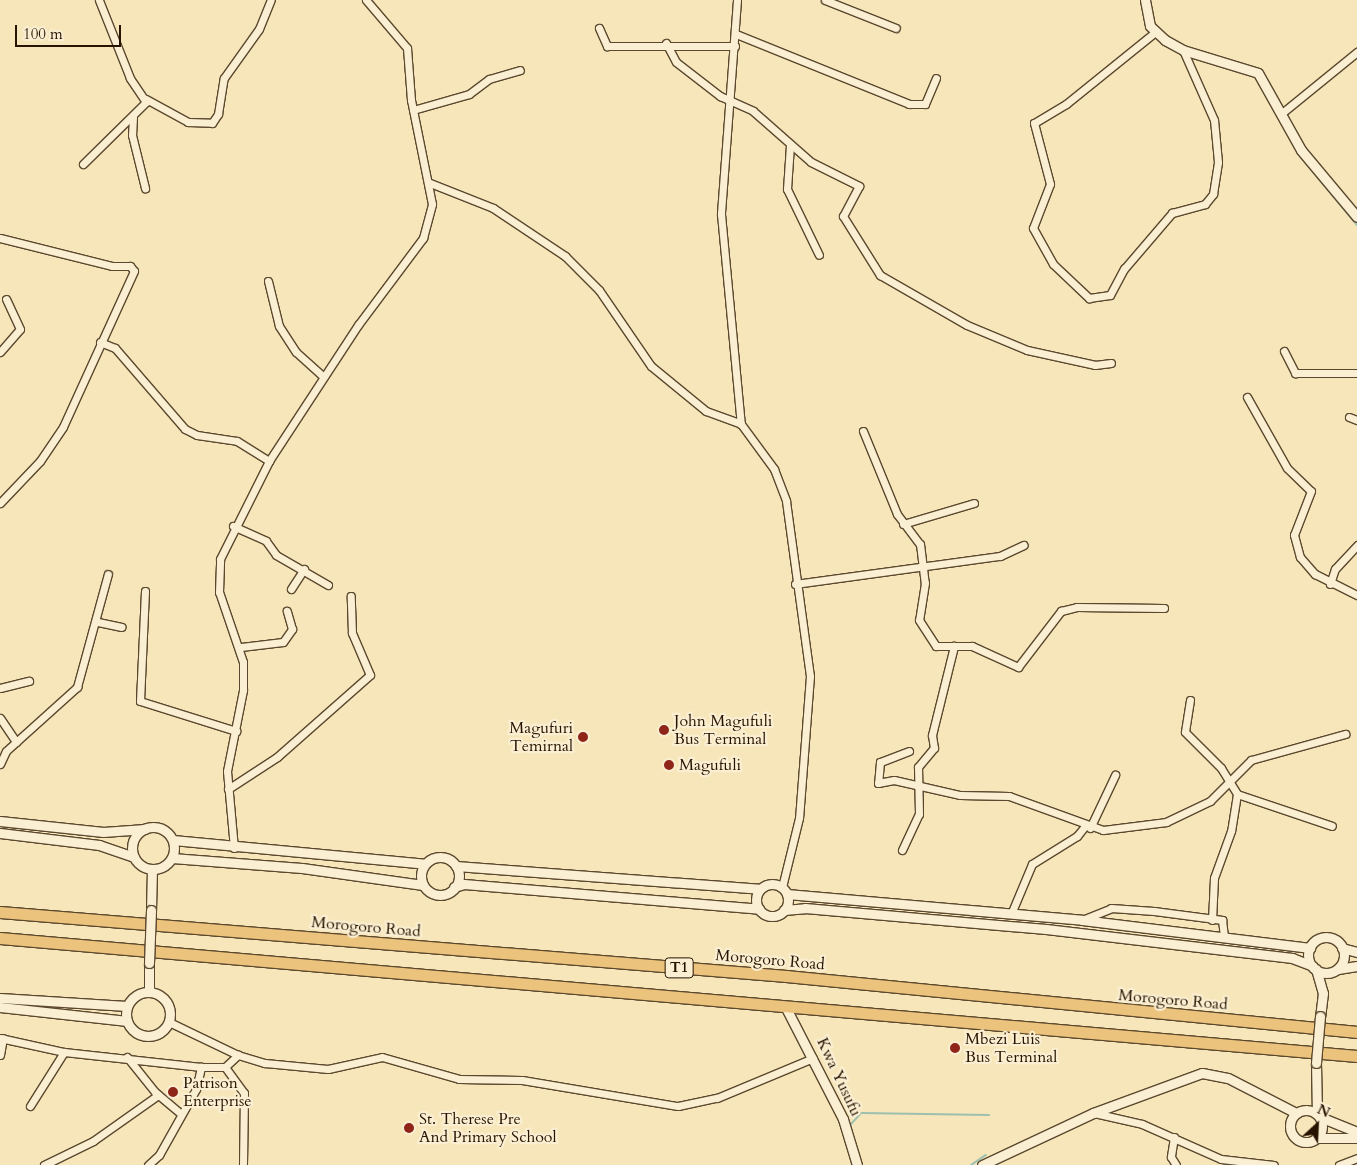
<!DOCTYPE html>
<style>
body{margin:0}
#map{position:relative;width:1357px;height:1165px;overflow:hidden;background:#f7e6b9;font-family:Cardo,serif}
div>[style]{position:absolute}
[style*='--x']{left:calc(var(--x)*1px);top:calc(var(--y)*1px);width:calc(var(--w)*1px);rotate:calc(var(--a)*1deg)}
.stream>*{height:2px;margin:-1px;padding:0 1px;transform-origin:1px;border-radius:1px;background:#9dc0ae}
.roads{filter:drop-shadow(1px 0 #5b482e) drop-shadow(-1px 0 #5b482e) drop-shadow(0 1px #5b482e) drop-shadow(0 -1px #5b482e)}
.minor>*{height:7px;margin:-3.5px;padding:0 3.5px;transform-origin:3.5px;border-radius:3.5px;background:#faefd2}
.tertiary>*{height:9px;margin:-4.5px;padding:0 4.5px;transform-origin:4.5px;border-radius:4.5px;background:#faefd2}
.tertiary>.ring{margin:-4.5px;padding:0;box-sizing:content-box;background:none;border:9px solid #faefd2;border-radius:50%}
.trunk>*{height:11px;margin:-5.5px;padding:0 5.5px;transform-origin:5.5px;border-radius:5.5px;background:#ecc37c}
.bridges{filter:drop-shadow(1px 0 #5b482e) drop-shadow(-1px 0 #5b482e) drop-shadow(0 1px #5b482e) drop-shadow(0 -1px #5b482e)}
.tertiary-bridge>*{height:9px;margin:-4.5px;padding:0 4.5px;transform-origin:4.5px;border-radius:4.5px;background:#faefd2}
.dots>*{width:14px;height:14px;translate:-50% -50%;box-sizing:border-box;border:2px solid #faefd2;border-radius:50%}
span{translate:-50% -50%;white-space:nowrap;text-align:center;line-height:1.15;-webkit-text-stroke:4.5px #faefd2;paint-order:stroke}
.shield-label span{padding:1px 4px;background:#faefd2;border:1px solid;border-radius:4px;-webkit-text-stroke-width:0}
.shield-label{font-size:15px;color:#271300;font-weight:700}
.poi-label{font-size:16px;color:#271300}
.left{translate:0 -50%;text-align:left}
.right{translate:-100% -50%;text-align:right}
.street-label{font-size:16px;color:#271300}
.north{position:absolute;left:1292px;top:1100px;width:50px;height:50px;-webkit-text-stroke:4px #faefd2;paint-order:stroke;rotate:25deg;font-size:14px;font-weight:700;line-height:20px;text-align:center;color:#271300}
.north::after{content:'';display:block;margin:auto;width:18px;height:22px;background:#271300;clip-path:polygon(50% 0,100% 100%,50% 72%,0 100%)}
.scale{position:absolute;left:15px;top:25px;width:106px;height:22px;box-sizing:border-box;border:2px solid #271300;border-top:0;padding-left:6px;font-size:15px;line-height:18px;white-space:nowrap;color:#271300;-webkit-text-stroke:4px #faefd2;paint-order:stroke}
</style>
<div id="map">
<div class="stream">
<i style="--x:1299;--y:155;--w:91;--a:50.4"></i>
<i style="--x:852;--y:1133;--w:8;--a:-104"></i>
<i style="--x:850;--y:1125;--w:16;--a:-47"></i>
<i style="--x:861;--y:1113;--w:128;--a:0.9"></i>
<i style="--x:971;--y:1165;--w:18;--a:-34"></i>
</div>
<div class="roads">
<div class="minor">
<i style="--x:737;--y:0;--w:215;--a:94.3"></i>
<i style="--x:721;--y:214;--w:211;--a:84.6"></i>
<i style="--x:741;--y:424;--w:56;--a:53.7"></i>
<i style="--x:774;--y:469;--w:34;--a:69"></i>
<i style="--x:786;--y:501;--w:177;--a:82.2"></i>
<i style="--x:810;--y:676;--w:142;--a:94.4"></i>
<i style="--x:799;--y:818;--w:71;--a:103.8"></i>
<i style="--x:825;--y:0;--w:76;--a:21.5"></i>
<i style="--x:599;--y:28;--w:20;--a:66"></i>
<i style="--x:607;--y:46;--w:128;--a:0"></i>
<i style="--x:1154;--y:33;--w:113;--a:141.1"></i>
<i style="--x:1066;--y:104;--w:37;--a:149"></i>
<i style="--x:1034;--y:123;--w:63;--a:75.3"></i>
<i style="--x:1050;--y:184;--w:47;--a:111.1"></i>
<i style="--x:1033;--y:228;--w:41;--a:60.9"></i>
<i style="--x:1053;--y:264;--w:50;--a:43.4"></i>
<i style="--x:1089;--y:298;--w:21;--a:-8"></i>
<i style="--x:1110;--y:295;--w:30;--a:-62"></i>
<i style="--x:1124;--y:269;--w:74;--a:-49.4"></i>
<i style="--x:1172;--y:213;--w:34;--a:-15"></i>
<i style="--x:1205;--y:204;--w:13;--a:-51"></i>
<i style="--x:1213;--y:194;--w:32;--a:-81"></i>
<i style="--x:1218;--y:162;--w:42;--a:-95.4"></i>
<i style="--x:1214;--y:120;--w:77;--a:-113.9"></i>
<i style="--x:736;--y:34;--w:187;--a:22"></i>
<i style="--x:909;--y:104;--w:16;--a:0"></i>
<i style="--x:925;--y:104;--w:28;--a:-67"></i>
<i style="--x:666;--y:43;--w:21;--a:62"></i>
<i style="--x:676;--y:62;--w:56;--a:37.7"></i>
<i style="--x:720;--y:96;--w:36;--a:24"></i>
<i style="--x:753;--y:111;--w:77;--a:41.3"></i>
<i style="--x:811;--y:162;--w:54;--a:26.6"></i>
<i style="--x:859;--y:186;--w:34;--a:118"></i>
<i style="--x:843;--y:216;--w:70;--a:57.9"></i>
<i style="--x:880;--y:275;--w:100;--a:29.9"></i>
<i style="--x:967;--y:325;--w:65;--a:22.6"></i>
<i style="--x:1027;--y:350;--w:70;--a:12.4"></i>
<i style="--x:1095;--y:365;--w:16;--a:-7"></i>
<i style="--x:146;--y:99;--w:48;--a:28.7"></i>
<i style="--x:188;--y:122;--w:24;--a:2"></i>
<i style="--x:212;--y:123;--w:11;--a:-56"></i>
<i style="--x:218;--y:114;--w:36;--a:-81"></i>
<i style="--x:224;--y:78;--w:60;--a:-54.5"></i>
<i style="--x:259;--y:29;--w:31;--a:-68"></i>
<i style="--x:413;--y:110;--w:58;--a:-15.9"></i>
<i style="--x:469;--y:94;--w:25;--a:-37"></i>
<i style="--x:489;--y:79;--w:32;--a:-16"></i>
<i style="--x:1282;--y:113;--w:97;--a:-39.1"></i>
<i style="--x:133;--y:117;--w:18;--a:93"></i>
<i style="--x:132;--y:135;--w:55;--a:76.2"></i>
<i style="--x:790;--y:145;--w:44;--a:93.9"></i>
<i style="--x:787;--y:189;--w:73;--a:64.1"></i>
<i style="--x:83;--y:164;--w:88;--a:-44.5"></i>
<i style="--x:146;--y:102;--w:29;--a:-124"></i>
<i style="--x:130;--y:78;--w:84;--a:-111.7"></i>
<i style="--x:430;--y:183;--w:68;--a:21.6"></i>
<i style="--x:493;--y:208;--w:87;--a:33.7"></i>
<i style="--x:565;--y:256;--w:48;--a:45"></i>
<i style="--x:599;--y:290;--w:92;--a:55.6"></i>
<i style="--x:651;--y:366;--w:71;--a:39.3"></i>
<i style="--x:706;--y:411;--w:37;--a:20"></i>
<i style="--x:0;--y:238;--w:115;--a:14"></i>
<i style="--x:112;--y:266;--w:18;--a:0"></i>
<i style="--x:130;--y:266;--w:6;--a:51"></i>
<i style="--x:134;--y:271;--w:171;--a:114.5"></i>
<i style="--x:63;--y:427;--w:41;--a:124.1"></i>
<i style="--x:40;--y:461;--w:58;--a:133.6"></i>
<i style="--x:268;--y:281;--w:46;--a:76.3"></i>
<i style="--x:279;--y:326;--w:31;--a:57"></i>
<i style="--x:296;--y:352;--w:36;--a:42"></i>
<i style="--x:100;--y:342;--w:16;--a:22"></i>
<i style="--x:115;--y:348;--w:107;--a:49.2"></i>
<i style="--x:185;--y:429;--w:13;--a:27"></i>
<i style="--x:197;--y:435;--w:40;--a:8.5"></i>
<i style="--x:237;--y:441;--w:38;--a:32"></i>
<i style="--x:1284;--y:351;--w:25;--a:63"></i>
<i style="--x:1295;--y:373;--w:62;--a:0"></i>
<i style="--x:0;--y:352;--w:30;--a:-49"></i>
<i style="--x:20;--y:329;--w:33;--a:-115"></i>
<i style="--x:1247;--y:397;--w:81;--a:60.6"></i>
<i style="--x:1287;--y:468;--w:33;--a:44"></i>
<i style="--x:1311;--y:491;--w:47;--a:111.1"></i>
<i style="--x:1294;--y:535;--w:23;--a:75"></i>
<i style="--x:1300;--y:557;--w:23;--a:49"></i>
<i style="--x:1315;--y:574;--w:47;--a:26.6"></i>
<i style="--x:1349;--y:417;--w:9;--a:21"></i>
<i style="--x:863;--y:431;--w:90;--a:67.7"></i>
<i style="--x:897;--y:514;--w:38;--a:53"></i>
<i style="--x:920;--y:544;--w:39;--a:83"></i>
<i style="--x:925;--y:583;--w:37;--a:99"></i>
<i style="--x:919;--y:620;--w:31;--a:57"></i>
<i style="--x:936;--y:646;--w:36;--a:0"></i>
<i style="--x:972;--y:646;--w:51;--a:24.5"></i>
<i style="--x:1018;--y:667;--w:71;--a:-52.5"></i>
<i style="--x:1061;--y:611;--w:16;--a:-14"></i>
<i style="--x:1077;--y:607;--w:87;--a:0.7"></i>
<i style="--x:903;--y:524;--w:74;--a:-16.5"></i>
<i style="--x:233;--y:526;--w:36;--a:24"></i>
<i style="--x:266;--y:541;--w:17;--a:54"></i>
<i style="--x:276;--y:555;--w:60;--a:30"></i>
<i style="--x:795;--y:584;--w:207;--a:-7.8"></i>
<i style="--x:1000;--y:556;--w:26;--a:-25"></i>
<i style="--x:1330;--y:584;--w:16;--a:-72"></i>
<i style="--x:1335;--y:569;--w:33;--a:-47"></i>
<i style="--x:291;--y:589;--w:24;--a:-57"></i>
<i style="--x:145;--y:591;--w:110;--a:92.6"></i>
<i style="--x:140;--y:701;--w:101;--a:17.4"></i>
<i style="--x:98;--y:622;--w:24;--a:12"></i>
<i style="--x:241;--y:647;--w:42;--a:-6.8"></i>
<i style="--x:283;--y:642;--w:16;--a:-55"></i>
<i style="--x:292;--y:629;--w:19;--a:-106"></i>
<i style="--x:0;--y:688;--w:30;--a:-14"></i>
<i style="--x:1190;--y:700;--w:32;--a:99"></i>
<i style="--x:1185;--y:732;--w:51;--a:45"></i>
<i style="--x:1221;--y:768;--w:31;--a:58"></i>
<i style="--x:1237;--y:794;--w:37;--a:99"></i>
<i style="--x:1231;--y:831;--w:50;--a:109.9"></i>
<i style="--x:1214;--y:878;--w:42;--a:92.7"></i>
<i style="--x:0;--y:718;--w:29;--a:56"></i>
<i style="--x:909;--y:751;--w:31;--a:159"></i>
<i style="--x:880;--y:762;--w:21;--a:95"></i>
<i style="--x:878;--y:783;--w:16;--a:-11"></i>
<i style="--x:894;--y:780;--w:68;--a:12.8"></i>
<i style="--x:960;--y:795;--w:49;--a:1.2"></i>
<i style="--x:1009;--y:796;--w:100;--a:19.9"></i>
<i style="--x:1103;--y:830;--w:64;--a:-7.2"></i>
<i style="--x:1166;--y:822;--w:49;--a:-25.5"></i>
<i style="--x:1210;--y:801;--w:58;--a:-45"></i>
<i style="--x:1251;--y:760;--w:98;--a:-15.5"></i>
<i style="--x:0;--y:764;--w:14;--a:-65"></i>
<i style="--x:6;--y:751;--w:96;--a:-42"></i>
<i style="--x:77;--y:687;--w:117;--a:-74.7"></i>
<i style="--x:228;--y:789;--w:59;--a:-33.1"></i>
<i style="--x:277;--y:757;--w:124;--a:-41.4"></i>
<i style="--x:370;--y:675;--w:46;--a:-113.2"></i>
<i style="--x:352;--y:633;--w:37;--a:-92"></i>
<i style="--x:1237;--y:794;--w:100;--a:18.6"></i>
<i style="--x:1090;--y:828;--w:59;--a:-64.7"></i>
<i style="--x:234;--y:848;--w:77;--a:-95.2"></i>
<i style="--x:227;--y:771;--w:83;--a:-78.8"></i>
<i style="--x:243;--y:690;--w:28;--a:-90"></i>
<i style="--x:243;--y:662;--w:74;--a:-108.9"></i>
<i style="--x:219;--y:592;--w:33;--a:-88"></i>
<i style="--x:220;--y:559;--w:110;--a:-63.4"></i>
<i style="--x:269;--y:461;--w:163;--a:-56.8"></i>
<i style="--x:358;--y:325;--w:109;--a:-53.2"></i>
<i style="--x:423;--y:238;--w:35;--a:-75"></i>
<i style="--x:432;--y:204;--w:106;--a:-101.4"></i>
<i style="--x:411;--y:100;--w:52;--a:-94.4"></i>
<i style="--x:407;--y:48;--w:63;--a:-130.5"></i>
<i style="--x:902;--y:850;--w:40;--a:-65"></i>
<i style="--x:919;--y:814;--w:47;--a:-91.2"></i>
<i style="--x:918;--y:767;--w:25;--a:-50"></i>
<i style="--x:934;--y:748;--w:13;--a:-99"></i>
<i style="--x:932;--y:735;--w:92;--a:-76.1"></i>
<i style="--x:1011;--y:914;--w:54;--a:-67.2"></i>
<i style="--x:1032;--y:864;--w:53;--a:-31.9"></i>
<i style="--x:1077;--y:836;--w:13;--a:-51"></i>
<i style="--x:1082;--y:920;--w:31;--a:-22"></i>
<i style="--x:1111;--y:908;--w:43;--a:4"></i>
<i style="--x:1154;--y:911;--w:69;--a:7.5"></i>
<i style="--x:1222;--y:920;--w:17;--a:83"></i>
<i style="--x:169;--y:1022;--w:76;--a:25.6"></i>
<i style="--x:238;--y:1055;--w:28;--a:17"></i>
<i style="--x:265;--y:1063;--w:63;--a:5.4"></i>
<i style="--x:328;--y:1069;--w:55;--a:-12.5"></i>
<i style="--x:382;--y:1057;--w:80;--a:15.9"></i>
<i style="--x:459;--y:1079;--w:63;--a:0.9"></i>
<i style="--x:522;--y:1080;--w:158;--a:9.5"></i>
<i style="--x:678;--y:1106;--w:40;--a:-12"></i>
<i style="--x:717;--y:1098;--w:104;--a:-22.6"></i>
<i style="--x:0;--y:1038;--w:66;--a:12.3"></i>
<i style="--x:64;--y:1052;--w:138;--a:6.2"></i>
<i style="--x:201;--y:1067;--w:24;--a:0"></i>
<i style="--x:225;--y:1067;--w:18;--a:-43"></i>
<i style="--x:0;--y:1055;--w:17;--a:-80"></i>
<i style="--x:127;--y:1057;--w:45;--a:51.3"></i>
<i style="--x:155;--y:1092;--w:34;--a:40"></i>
<i style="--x:225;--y:1067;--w:32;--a:54"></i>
<i style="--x:244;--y:1093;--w:72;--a:90.8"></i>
<i style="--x:30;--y:1106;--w:64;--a:-57.8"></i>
<i style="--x:1094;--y:1113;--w:49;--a:12.9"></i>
<i style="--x:1142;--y:1124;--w:86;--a:23.9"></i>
<i style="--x:1221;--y:1159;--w:53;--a:6.5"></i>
<i style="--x:1174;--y:1137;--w:20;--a:99"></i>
<i style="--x:1171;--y:1157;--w:9;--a:58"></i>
<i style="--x:44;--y:1165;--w:55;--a:-26.1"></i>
<i style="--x:93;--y:1141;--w:80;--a:-35.3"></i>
<i style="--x:148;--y:1165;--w:15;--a:-42"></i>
<i style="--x:159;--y:1155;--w:76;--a:-60.7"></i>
<i style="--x:196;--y:1089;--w:23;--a:-77"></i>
<i style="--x:1339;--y:1165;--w:19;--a:-21"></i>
</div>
<div class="tertiary">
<i style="--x:1145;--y:0;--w:26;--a:79"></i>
<i style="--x:1150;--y:26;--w:21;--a:43"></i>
<i style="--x:1165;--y:40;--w:21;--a:29"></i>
<i style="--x:1183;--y:50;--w:78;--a:17"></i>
<i style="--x:1258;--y:73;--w:88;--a:60.8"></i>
<i style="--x:1301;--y:150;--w:87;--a:50.1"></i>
<i style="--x:0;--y:821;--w:104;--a:6.1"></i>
<i style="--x:103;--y:832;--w:42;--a:-4.1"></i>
<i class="ring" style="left:132px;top:827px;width:33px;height:33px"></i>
<i style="--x:0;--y:833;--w:100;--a:6.9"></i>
<i style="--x:99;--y:845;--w:37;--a:19"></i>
<i style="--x:173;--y:840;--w:253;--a:5.4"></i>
<i class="ring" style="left:421px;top:857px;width:29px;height:29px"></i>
<i style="--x:172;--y:858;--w:130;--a:4.4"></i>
<i style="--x:302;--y:868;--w:122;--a:8"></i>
<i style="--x:456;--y:866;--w:304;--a:4.3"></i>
<i class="ring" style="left:756px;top:884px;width:23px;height:23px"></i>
<i style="--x:454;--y:887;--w:10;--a:-17"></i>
<i style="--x:464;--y:884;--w:296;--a:4.8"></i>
<i style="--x:787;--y:894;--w:296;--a:5"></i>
<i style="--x:1082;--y:920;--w:230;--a:7"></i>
<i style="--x:151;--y:910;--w:40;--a:-88.6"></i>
<i style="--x:784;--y:910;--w:21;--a:-5"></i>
<i style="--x:805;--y:908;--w:242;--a:5"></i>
<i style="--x:1046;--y:929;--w:248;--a:6.7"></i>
<i style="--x:1292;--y:958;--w:22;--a:21"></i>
<i class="ring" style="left:1308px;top:937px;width:27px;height:27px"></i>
<i style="--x:1342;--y:948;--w:16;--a:15"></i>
<i style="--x:1316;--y:969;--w:25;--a:74"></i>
<i style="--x:1323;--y:993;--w:23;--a:97"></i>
<i style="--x:1338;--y:969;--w:19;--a:-9"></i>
<i class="ring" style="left:126px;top:992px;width:35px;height:35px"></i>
<i style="--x:149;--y:992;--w:29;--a:-90"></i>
<i style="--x:0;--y:998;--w:127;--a:3.6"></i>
<i style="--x:785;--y:1006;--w:127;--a:62.8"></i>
<i style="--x:843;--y:1119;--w:48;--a:73.1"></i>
<i style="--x:0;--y:1007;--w:128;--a:6.3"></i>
<i style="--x:1316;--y:1063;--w:51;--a:88.9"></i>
<i class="ring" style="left:1290px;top:1110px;width:23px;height:23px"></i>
<i style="--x:1320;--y:1117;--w:40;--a:22"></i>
<i style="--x:1316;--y:1138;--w:41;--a:0"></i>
<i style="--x:982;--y:1165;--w:123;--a:-25.1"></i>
<i style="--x:1093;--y:1113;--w:116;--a:-20.2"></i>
<i style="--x:1202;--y:1073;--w:26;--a:11"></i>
<i style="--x:1228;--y:1078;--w:76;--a:27.2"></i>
</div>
<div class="trunk">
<i style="--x:0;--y:912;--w:789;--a:4.66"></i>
<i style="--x:786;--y:976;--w:574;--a:5.6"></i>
<i style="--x:0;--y:938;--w:1362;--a:4.97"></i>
</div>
</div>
<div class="bridges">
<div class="tertiary-bridge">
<i style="--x:149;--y:963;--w:53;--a:-87.8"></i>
<i style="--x:1316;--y:1063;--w:47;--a:-85.1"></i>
</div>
</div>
<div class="dots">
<i style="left:664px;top:730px;background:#8f2418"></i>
<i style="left:583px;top:737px;background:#8f2418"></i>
<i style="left:669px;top:765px;background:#8f2418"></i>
<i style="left:955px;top:1048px;background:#8f2418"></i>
<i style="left:173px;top:1092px;background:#8f2418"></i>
<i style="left:409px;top:1128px;background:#8f2418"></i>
</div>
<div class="shield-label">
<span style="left:679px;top:968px">T1</span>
</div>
<div class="poi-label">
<span class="left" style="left:674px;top:730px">John Magufuli<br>Bus Terminal</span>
<span class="right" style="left:573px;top:737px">Magufuri<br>Temirnal</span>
<span class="left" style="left:679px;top:765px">Magufuli</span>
<span class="left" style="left:965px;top:1048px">Mbezi Luis<br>Bus Terminal</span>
<span class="left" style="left:183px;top:1092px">Patrison<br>Enterprise</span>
<span class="left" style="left:419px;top:1128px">St. Therese Pre<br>And Primary School</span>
</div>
<div class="street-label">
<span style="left:366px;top:927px;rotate:5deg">Morogoro Road</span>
<span style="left:770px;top:960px;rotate:5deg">Morogoro Road</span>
<span style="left:1173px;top:1000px;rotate:5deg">Morogoro Road</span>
<span style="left:839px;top:1077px;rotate:65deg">Kwa Yusufu</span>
</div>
<div class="north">N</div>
<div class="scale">100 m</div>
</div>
